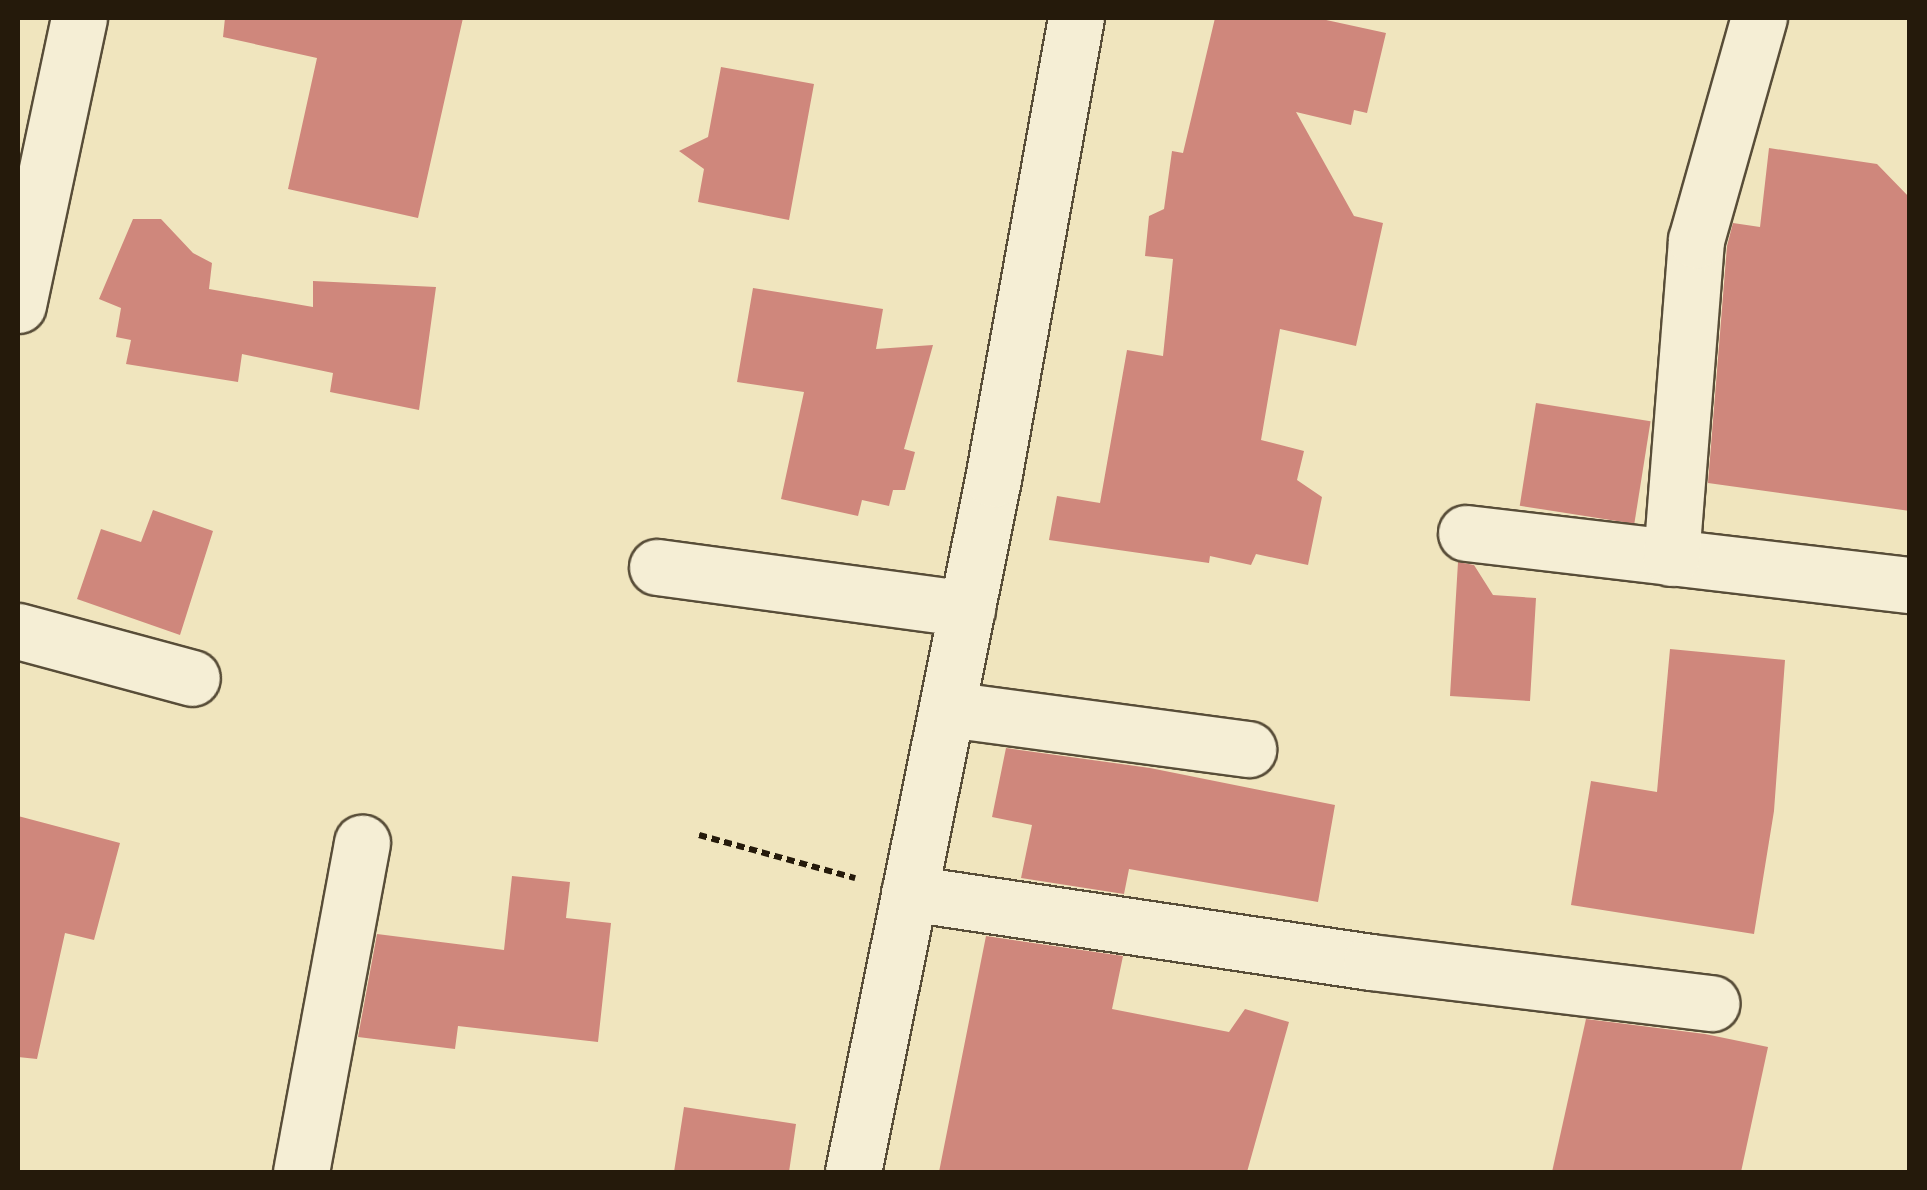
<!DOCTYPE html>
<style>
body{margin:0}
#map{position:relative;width:1927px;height:1190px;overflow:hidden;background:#f0e5be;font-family:Alegreya,serif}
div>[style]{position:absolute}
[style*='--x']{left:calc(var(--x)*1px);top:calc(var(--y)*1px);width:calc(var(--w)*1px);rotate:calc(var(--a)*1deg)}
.building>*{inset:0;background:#cf877c;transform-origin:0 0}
.path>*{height:6px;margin-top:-3px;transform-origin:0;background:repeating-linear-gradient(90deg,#251a0b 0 8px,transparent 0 13px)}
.roads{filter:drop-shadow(2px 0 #584d38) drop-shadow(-2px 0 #584d38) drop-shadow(0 2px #584d38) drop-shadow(0 -2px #584d38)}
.minor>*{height:55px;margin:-27.5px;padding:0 27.5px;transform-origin:27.5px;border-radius:27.5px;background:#f5eed5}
span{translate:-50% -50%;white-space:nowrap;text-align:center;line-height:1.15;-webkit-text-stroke:10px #f5eed5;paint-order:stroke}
.frame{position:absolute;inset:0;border:20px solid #251a0b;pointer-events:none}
</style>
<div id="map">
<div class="building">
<i style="clip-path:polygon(225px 18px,463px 18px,418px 218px,288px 189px,317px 58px,223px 37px)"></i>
<i style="clip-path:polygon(1215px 18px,1317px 18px,1386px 33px,1367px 113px,1354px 110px,1351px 125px,1296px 112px,1354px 216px,1383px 223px,1356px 346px,1280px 329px,1261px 440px,1304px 451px,1297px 480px,1322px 497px,1308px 565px,1256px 554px,1251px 565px,1210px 556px,1209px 563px,1049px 540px,1057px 496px,1100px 503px,1127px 350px,1163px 356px,1173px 259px,1145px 256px,1149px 216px,1164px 209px,1172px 151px,1183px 153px)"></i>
<i style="clip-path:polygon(721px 67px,814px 84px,789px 220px,698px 202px,704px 169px,679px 151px,708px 137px)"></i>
<i style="clip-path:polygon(1769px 148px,1877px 164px,1910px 198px,1910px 511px,1708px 483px,1727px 246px,1733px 223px,1760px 227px)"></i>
<i style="clip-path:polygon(133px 219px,161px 219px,193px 253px,212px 263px,209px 289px,313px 307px,313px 281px,436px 287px,419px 410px,330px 392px,333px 373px,242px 354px,238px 382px,126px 364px,131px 340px,116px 337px,121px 308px,99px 299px)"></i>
<i style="clip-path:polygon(753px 288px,883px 309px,876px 349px,933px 345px,904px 449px,915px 452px,905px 490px,893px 490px,889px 506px,862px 500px,858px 516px,781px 499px,804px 392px,737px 382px)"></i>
<i style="left:1536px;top:403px;width:116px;height:104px;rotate:9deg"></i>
<i style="clip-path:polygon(153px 510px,213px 531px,180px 635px,77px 599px,101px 529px,141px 542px)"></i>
<i style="clip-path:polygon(1458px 562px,1474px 565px,1493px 595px,1536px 598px,1530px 701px,1450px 696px)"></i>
<i style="clip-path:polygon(1670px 649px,1785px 660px,1774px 811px,1754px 934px,1571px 905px,1591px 781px,1657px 792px)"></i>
<i style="clip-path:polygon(1006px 748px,1150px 768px,1335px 805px,1318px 902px,1129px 869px,1124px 894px,1021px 878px,1032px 825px,992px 817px)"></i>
<i style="clip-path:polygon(18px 816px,120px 843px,94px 940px,65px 933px,37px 1059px,18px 1057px)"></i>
<i style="clip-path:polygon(512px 876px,570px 882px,566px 918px,611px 923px,598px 1042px,458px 1026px,455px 1049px,358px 1037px,377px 934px,504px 950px)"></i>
<i style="clip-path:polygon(986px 936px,1123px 956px,1112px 1009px,1229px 1032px,1245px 1009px,1289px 1022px,1247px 1172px,939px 1172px)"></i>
<i style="clip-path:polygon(1586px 1019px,1705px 1034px,1768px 1047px,1741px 1172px,1552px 1172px)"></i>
<i style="clip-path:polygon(684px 1107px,796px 1124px,789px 1172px,674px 1172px)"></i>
</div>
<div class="path">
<i style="--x:699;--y:835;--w:162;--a:15.4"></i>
</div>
<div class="roads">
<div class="minor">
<i style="--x:18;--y:305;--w:293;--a:-78"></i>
<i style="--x:1466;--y:533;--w:447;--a:6.7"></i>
<i style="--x:1671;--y:558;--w:319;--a:-85.5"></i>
<i style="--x:1696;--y:240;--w:231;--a:-74.2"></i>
<i style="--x:657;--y:567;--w:313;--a:7.7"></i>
<i style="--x:18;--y:631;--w:180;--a:15.1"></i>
<i style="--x:947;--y:709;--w:304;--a:7.6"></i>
<i style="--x:909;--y:893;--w:467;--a:8.5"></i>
<i style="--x:1371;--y:962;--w:343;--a:6.9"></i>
<i style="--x:301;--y:1172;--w:335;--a:-79.5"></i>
<i style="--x:853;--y:1172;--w:707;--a:-78.58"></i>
<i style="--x:993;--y:479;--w:468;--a:-79.8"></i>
</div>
</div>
<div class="frame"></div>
</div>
